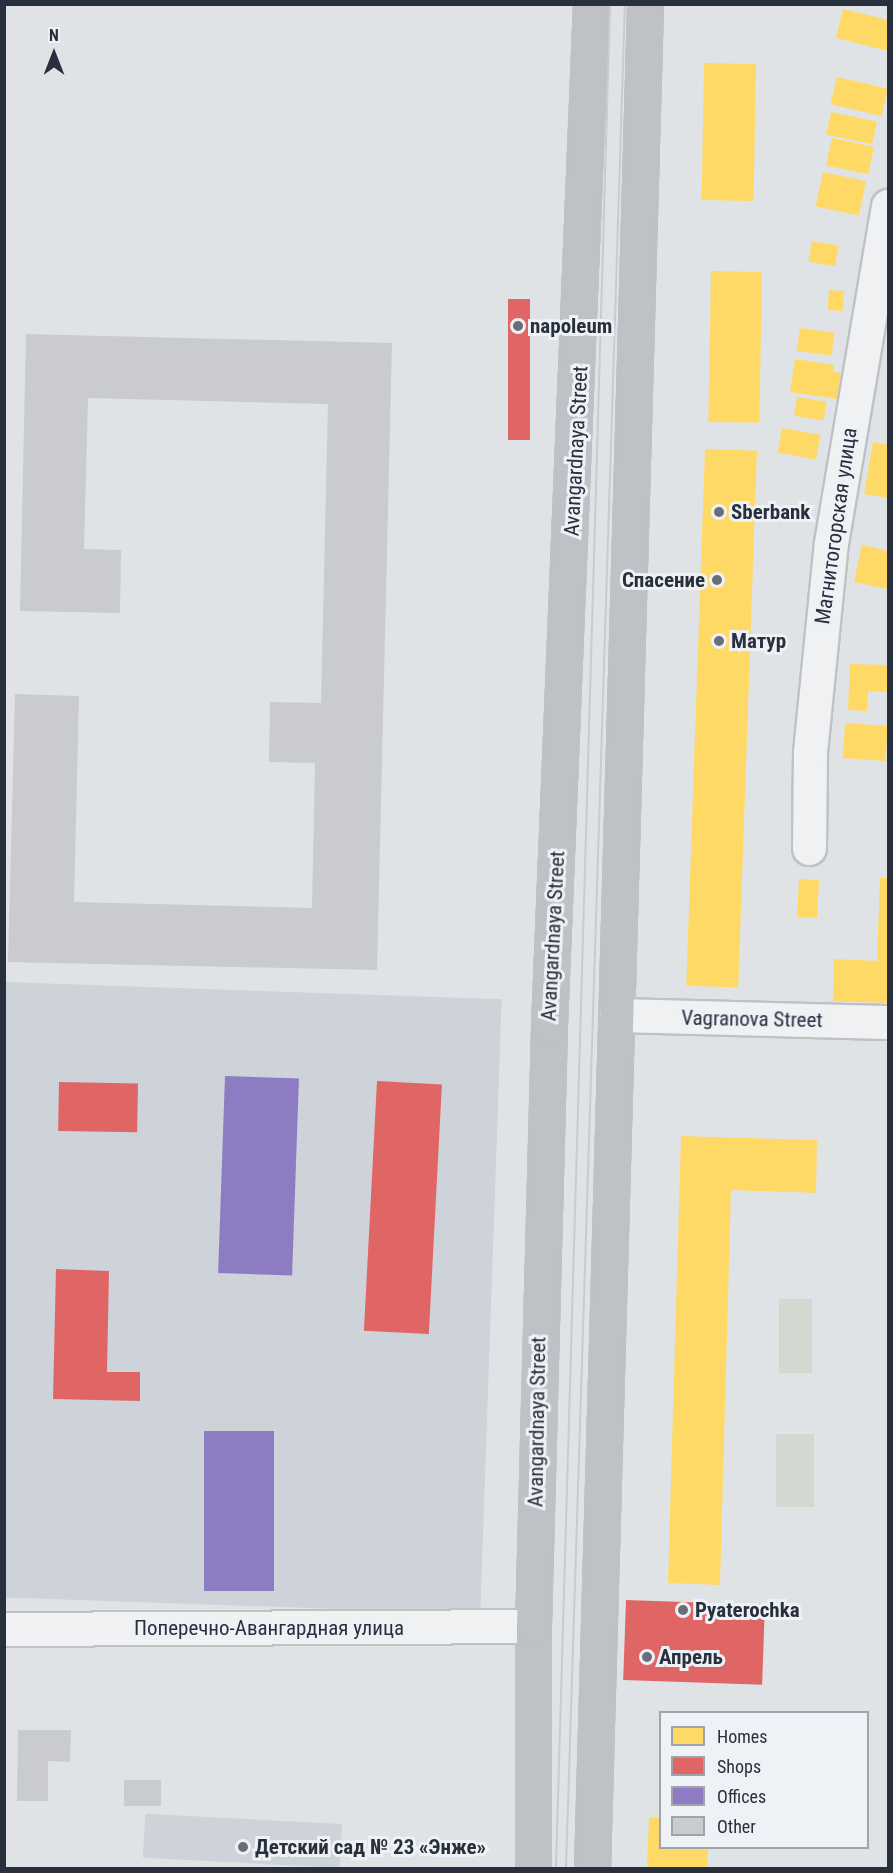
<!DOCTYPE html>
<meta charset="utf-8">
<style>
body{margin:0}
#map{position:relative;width:893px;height:1873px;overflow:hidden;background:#e0e3e6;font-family:"Roboto Condensed",sans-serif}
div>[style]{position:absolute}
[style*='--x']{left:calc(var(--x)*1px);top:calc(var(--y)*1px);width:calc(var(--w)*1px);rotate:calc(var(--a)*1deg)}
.built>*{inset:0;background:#ced2d9;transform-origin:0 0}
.green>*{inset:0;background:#d1d9d1;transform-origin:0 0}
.homes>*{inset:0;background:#ffd966;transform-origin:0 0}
.shops>*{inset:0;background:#e06666;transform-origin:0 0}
.offices>*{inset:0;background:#8e7cc3;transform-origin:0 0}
.building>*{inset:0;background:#c9cbce;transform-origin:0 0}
.roads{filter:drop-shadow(2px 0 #bfc1c4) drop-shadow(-2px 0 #bfc1c4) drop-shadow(0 2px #bfc1c4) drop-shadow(0 -2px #bfc1c4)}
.minor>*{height:33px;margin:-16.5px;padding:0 16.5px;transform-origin:16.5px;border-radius:16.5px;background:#f0f1f2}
.secondary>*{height:33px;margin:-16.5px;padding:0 16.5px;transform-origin:16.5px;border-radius:16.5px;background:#bec1c5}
.tram>*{height:1.5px;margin:-0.75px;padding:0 0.75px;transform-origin:0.75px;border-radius:0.75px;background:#c9cbce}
.dots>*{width:16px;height:16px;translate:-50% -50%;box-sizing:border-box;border:3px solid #eef1f5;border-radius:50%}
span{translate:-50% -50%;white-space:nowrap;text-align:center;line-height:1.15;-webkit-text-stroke:6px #eef1f5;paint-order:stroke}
.poi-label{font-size:21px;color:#28303e;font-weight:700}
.left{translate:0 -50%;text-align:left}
.right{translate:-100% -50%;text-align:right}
.street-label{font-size:21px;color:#28303e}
.frame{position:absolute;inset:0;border:6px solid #28303e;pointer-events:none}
.legend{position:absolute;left:659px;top:1711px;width:210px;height:138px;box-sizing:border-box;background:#eef1f5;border:2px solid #9fa4ac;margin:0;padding:8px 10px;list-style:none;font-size:18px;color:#28303e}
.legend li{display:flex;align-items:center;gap:12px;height:30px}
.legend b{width:30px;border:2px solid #9fa4ac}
.north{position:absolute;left:24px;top:24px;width:60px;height:60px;-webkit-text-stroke:4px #eef1f5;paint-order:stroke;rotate:0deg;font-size:16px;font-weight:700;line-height:24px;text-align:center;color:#28303e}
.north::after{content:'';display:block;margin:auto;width:21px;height:27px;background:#28303e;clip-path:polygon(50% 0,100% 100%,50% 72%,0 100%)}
</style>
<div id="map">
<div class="built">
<i style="left:5px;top:982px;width:497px;height:615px;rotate:2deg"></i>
<i style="left:342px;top:1824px;width:44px;height:197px;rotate:93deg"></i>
</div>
<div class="green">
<i style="left:779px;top:1299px;width:33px;height:74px"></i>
<i style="left:776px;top:1434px;width:38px;height:73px"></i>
</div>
<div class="homes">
<i style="clip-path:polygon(843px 9px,888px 20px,888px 51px,836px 38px)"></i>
<i style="left:704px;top:63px;width:52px;height:137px;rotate:1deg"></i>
<i style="left:837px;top:77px;width:52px;height:28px;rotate:13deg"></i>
<i style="left:831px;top:112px;width:47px;height:23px;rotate:12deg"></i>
<i style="left:832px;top:138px;width:43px;height:28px;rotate:12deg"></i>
<i style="left:823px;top:172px;width:44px;height:35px;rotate:12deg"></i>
<i style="left:812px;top:241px;width:27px;height:21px;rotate:10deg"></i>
<i style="left:711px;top:271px;width:51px;height:151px;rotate:1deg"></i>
<i style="left:829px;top:290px;width:15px;height:20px;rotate:4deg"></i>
<i style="left:800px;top:328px;width:35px;height:23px;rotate:8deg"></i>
<i style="clip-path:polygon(795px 359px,834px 365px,833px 372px,841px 373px,837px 399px,790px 392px)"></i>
<i style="left:797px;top:397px;width:30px;height:19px;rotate:9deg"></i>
<i style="left:782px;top:428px;width:39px;height:25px;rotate:10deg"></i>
<i style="clip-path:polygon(873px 442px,888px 445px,888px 498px,864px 494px)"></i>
<i style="left:705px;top:449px;width:52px;height:537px;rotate:2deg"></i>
<i style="clip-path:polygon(862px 545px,888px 551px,888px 589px,854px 582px)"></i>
<i style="clip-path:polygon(850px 664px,888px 665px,888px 692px,868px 691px,867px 711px,848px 710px)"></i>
<i style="left:845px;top:723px;width:43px;height:35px;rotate:4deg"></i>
<i style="clip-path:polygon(880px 878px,888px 878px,888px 1003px,833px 1001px,834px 959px,877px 961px)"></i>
<i style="left:799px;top:879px;width:20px;height:38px;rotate:3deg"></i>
<i style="clip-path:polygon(681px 1136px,817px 1140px,816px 1193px,731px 1190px,720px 1585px,668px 1583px)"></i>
<i style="clip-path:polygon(649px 1817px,660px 1818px,660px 1848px,708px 1848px,707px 1868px,647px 1868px)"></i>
</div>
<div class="shops">
<i style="left:508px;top:299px;width:22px;height:141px"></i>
<i style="left:377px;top:1081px;width:65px;height:250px;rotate:3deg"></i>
<i style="left:59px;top:1082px;width:79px;height:49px;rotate:1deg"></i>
<i style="clip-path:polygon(56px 1269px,109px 1271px,107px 1372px,140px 1372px,140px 1401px,53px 1399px)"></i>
<i style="left:626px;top:1600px;width:139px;height:80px;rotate:2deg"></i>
</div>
<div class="offices">
<i style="left:225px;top:1076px;width:74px;height:197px;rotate:2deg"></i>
<i style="left:204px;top:1431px;width:70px;height:160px"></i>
</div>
<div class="building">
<i style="clip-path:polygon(26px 334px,392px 343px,377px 970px,8px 962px,15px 694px,79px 696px,74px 902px,312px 908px,315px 763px,269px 762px,270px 702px,321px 703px,328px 404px,88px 398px,84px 549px,121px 550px,120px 613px,20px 611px)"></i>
<i style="clip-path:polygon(18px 1730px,71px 1730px,70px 1762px,48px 1761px,48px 1801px,17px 1801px)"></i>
<i style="left:124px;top:1780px;width:37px;height:26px"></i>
</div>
<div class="roads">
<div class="minor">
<i style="--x:809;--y:848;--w:96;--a:-89.4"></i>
<i style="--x:810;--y:752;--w:210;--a:-84.3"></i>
<i style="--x:831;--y:543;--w:342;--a:-80.4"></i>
<i style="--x:616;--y:1015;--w:272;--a:1.5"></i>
<i style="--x:4;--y:1629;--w:529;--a:-0.32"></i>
</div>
<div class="secondary">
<i style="--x:533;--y:1868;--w:242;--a:-90"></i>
<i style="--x:533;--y:1626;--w:600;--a:-88.47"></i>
<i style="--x:549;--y:1026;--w:1023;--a:-87.65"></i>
<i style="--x:592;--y:1868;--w:1865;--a:-88.37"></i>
</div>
</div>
<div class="tram">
<i style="--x:556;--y:1868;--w:1865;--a:-88.34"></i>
<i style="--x:566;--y:1868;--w:1865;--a:-88.19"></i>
</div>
<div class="dots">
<i style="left:518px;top:326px;background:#686f79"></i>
<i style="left:719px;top:512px;background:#686f79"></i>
<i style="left:717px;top:580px;background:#686f79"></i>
<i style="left:719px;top:641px;background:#686f79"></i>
<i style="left:683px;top:1610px;background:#686f79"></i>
<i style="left:647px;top:1657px;background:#686f79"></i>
<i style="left:243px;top:1847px;background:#686f79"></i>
</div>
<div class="poi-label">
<span class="left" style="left:530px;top:326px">napoleum</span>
<span class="left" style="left:731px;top:512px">Sberbank</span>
<span class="right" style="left:705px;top:580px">Спасение</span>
<span class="left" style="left:731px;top:641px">Матур</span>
<span class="left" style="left:695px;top:1610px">Pyaterochka</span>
<span class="left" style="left:659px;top:1657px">Апрель</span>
<span class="left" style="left:255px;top:1847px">Детский сад № 23 «Энже»</span>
</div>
<div class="street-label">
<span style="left:576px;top:451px;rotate:-87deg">Avangardnaya Street</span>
<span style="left:836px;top:526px;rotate:-82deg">Магнитогорская улица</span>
<span style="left:553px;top:936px;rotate:-87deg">Avangardnaya Street</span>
<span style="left:752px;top:1019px;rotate:1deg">Vagranova Street</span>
<span style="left:537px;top:1422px;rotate:-89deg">Avangardnaya Street</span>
<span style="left:269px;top:1628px">Поперечно-Авангардная улица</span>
</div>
<div class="frame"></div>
<ul class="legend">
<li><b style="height:16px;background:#ffd966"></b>Homes</li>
<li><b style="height:16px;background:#e06666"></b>Shops</li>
<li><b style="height:16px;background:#8e7cc3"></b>Offices</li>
<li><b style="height:16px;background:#c9cbce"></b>Other</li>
</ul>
<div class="north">N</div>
</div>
